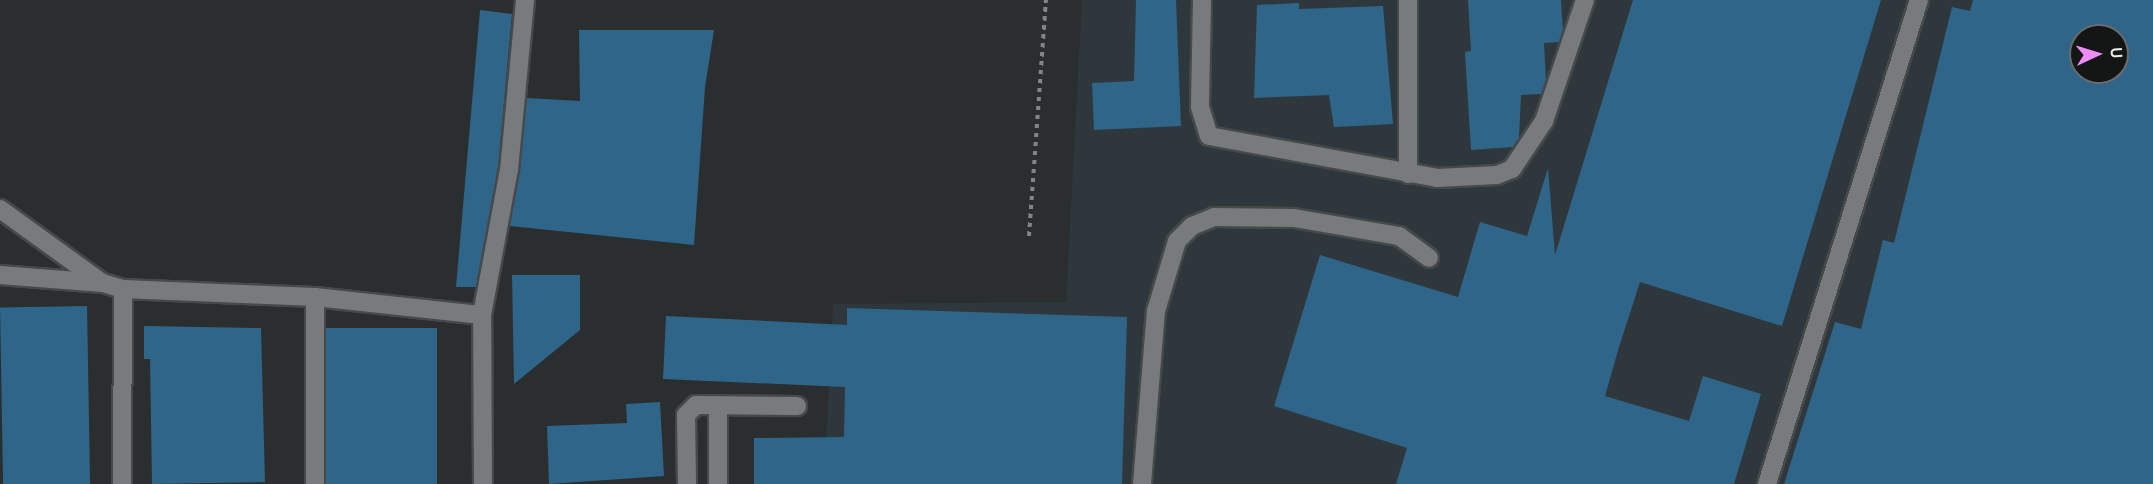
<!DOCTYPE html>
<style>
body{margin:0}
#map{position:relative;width:2153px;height:484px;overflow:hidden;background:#2a2e2f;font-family:Overpass,sans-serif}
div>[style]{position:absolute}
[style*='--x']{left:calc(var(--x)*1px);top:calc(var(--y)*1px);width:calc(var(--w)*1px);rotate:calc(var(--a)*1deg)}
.built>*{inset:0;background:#2e383c}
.building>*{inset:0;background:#2f6588;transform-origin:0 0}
.path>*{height:4px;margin-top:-2px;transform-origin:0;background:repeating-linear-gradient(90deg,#838687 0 4.5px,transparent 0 9px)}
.roads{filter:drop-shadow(2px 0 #46494a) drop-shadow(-2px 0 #46494a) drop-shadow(0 2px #46494a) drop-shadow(0 -2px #46494a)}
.minor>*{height:18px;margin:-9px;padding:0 9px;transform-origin:9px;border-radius:9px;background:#777b7c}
span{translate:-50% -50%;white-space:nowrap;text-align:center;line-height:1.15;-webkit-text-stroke:4.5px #141616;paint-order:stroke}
.north{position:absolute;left:2069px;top:24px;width:60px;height:60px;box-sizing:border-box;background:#141616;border:2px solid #696b6c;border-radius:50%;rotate:86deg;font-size:16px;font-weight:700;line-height:24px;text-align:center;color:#e8ebec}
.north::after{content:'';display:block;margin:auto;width:21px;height:27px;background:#ee8cf8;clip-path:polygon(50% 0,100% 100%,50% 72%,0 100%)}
</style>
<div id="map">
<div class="built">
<i style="clip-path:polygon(evenodd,1082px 0,2153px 0,2153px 484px,824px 484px,833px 304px,1066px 302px,1082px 0,2081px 36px,2117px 36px,2117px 72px,2081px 72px,2081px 36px)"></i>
</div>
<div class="building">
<i style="clip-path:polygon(1136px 0,1176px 0,1181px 126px,1094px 130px,1092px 83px,1134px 81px)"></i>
<i style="clip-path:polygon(1468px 0,1561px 0,1563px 31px,1559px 42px,1544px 43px,1546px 80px,1541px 94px,1521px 95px,1519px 138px,1513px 147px,1471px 150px,1465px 52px,1471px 51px)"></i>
<i style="clip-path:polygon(1633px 0,1881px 0,1782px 326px,1640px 282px,1619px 347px,1605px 396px,1689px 421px,1703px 376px,1761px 394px,1734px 484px,1396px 484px,1407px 448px,1274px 406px,1320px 255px,1458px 297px,1480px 222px,1527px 236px,1548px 168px,1555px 255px)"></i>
<i style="clip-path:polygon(evenodd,1973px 0,2153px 0,2153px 484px,1784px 484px,1835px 322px,1861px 329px,1883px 240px,1894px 243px,1952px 7px,1970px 11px,1973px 0,2081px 36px,2117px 36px,2117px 72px,2081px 72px,2081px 36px)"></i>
<i style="clip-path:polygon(1299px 3px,1299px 9px,1383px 6px,1393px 124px,1334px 127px,1329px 95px,1254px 98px,1257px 5px)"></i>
<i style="clip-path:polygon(480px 10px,512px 14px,498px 168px,476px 287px,456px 287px)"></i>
<i style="clip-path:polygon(579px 30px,714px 30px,705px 87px,694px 245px,510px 226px,527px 98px,580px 101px)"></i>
<i style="clip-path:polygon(512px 275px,580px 275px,580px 330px,514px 384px)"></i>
<i style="left:87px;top:306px;width:178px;height:87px;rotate:89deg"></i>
<i style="clip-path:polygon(847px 308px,1127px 317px,1122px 484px,754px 484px,754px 438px,844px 437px,845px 387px,663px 379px,666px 316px,847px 325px)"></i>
<i style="clip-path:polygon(144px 326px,261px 328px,265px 482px,152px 484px,150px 359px,144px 359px)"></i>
<i style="left:326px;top:328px;width:111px;height:156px"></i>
<i style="clip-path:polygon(660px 402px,664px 476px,549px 484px,547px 426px,627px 423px,626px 404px)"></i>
</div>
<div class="path">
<i style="--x:1029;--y:236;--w:237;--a:-85.9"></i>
</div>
<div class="roads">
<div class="minor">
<i style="--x:1202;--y:0;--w:107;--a:91.1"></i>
<i style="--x:1200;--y:107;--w:30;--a:73"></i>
<i style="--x:1209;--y:136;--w:232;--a:10.4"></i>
<i style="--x:1437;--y:178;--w:60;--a:-2.9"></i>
<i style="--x:1497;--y:175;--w:16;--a:-22"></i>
<i style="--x:1512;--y:169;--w:58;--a:-56.3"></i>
<i style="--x:1544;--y:121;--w:128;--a:-71.3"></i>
<i style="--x:1408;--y:174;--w:174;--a:-90"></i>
<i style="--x:0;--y:209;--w:125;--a:35.9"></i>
<i style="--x:0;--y:275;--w:103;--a:4.4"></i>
<i style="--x:103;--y:283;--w:21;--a:17"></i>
<i style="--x:123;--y:289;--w:192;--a:2.4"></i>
<i style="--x:315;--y:297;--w:168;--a:6.2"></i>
<i style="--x:315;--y:297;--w:187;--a:90"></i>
<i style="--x:122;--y:484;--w:195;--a:-89.7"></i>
<i style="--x:483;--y:484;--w:169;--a:-90.3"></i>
<i style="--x:482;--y:315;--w:147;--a:-79.5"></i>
<i style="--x:509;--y:170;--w:171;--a:-84.6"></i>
<i style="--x:687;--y:484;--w:69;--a:-90.8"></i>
<i style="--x:686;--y:415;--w:14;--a:-45"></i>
<i style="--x:696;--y:405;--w:101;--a:0.6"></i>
<i style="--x:718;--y:484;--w:78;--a:-90"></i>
<i style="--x:1142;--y:484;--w:174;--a:-85.4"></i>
<i style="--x:1156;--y:311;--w:73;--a:-73.3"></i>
<i style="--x:1177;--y:241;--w:21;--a:-45"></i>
<i style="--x:1192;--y:226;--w:24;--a:-22"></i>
<i style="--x:1214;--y:217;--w:80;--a:0.7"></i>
<i style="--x:1294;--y:218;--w:107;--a:9.7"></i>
<i style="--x:1399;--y:236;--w:37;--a:36"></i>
<i style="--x:1767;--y:484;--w:507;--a:-72.57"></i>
</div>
</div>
<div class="north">U</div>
</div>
